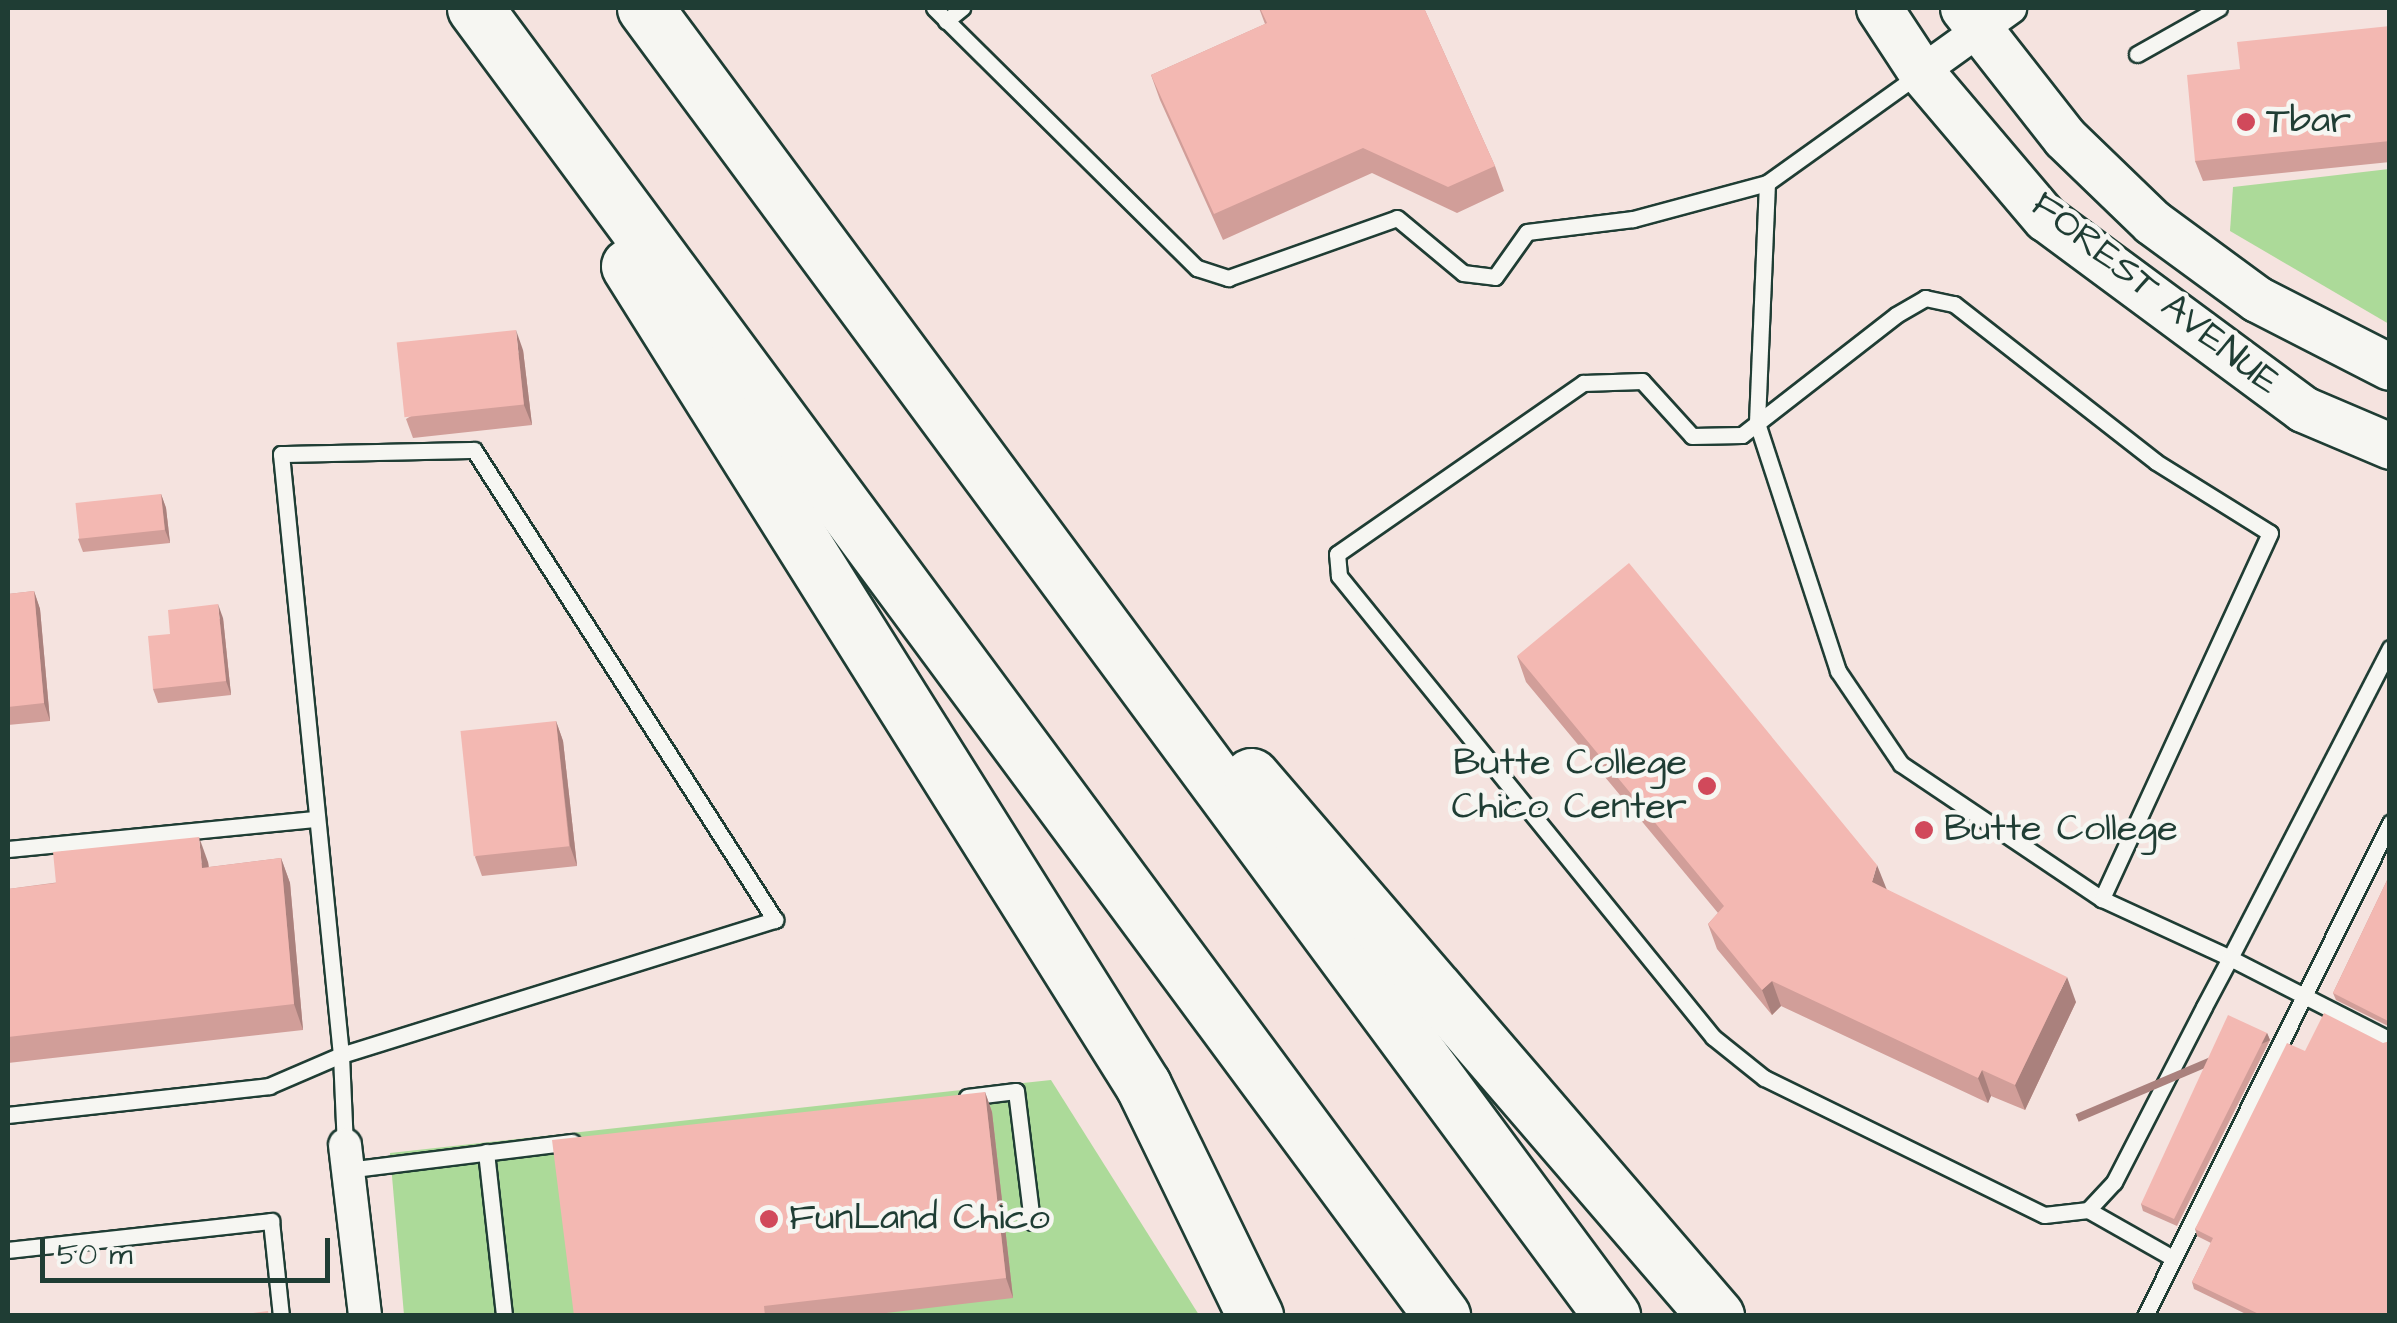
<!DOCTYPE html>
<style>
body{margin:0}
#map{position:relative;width:2397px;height:1323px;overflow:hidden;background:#f5e3df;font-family:"Architects Daughter",sans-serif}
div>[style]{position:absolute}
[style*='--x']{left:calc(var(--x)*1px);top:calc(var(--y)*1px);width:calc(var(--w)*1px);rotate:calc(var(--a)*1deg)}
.green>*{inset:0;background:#acda99}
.roads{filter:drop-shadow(2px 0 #1f3d34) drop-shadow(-2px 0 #1f3d34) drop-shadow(0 2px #1f3d34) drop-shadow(0 -2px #1f3d34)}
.lane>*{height:15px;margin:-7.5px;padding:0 7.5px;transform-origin:7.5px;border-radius:7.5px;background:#f6f6f2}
.street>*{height:32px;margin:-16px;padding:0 16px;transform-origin:16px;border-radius:16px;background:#f6f6f2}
.secondary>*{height:45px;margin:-22.5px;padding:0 22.5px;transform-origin:22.5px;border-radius:22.5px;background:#f6f6f2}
.highway>*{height:55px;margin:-27.5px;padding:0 27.5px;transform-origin:27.5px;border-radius:27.5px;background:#f6f6f2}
.wall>*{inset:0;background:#d19e99}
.shaded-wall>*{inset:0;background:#aa817d;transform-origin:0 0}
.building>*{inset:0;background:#f3b8b2;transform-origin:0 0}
.dots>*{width:28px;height:28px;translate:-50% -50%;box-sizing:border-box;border:5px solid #f6f6f2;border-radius:50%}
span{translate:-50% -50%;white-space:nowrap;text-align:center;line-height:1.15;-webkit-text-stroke:9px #f6f6f2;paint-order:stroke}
.poi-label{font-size:38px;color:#1f3d34}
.left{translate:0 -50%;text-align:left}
.right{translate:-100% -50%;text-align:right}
.street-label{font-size:38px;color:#1f3d34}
.frame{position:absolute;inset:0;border:10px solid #1f3d34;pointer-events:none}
.scale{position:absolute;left:40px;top:1238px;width:290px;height:45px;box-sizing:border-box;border:5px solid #1f3d34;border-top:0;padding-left:12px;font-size:30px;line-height:35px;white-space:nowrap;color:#1f3d34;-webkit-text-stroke:8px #f6f6f2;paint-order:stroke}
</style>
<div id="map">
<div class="green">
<i style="clip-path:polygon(2389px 169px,2389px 324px,2230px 231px,2233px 187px)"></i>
<i style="clip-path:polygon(1051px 1080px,1199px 1315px,404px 1315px,390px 1153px)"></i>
</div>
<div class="roads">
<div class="lane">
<i style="--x:934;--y:8;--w:370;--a:44.7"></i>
<i style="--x:1197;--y:268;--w:33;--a:18"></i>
<i style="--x:1228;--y:278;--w:179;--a:-19.5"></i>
<i style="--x:1397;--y:218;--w:86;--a:39.8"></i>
<i style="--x:1463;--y:273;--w:32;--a:7"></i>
<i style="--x:1495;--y:277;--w:55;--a:-54.6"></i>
<i style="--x:1527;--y:232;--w:107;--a:-7"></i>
<i style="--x:1633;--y:219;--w:139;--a:-15"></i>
<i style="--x:1767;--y:183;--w:186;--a:-35.6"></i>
<i style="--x:946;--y:21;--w:21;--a:-39"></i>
<i style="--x:2137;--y:54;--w:94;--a:-29.3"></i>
<i style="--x:1767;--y:183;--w:240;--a:92.4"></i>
<i style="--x:1757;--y:423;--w:261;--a:71.9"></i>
<i style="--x:1838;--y:671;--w:112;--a:55.9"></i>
<i style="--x:1901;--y:764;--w:242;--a:33.9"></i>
<i style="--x:2390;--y:648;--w:349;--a:117.3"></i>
<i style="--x:2230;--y:958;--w:55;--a:118"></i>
<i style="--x:2204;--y:1007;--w:197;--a:117.2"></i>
<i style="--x:2114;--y:1182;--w:38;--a:133"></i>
<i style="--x:2088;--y:1210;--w:44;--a:173.5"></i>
<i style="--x:2044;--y:1215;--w:312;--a:-153.9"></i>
<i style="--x:1764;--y:1078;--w:65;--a:-141.2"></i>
<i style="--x:1713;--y:1037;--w:594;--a:-129.05"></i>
<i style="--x:1339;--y:576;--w:22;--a:-95"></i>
<i style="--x:1337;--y:554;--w:300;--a:-34.8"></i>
<i style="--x:1583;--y:383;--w:59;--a:-1.9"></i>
<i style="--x:1642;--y:381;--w:74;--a:47.7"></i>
<i style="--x:1692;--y:436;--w:50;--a:-1.1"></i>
<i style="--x:1742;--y:435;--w:195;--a:-37.9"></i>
<i style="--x:1896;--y:315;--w:34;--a:-30"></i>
<i style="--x:1925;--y:298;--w:30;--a:12"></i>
<i style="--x:1954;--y:304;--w:256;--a:38"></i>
<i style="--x:2156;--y:462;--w:134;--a:31.9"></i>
<i style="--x:2270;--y:533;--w:403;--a:114.7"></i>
<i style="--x:2102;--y:899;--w:141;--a:24.7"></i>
<i style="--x:2230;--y:958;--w:180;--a:27.1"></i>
<i style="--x:8;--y:849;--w:308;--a:-5.6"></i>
<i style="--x:967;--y:1097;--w:49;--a:-7"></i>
<i style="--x:1016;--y:1091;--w:132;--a:83"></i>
<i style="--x:8;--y:1115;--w:263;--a:-6.3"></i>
<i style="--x:269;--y:1086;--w:78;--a:-23.3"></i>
<i style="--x:341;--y:1055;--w:455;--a:-17.3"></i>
<i style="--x:775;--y:920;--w:558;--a:-122.64"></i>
<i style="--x:474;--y:450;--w:193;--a:178.8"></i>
<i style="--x:281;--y:454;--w:604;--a:84.3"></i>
<i style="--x:341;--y:1055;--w:90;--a:87.5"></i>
<i style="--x:486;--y:1152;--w:165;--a:83.7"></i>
<i style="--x:347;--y:1170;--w:227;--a:-7.1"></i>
<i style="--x:2088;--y:1210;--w:98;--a:29.5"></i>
<i style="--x:8;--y:1250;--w:265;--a:-6.3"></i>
<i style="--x:271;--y:1221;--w:96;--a:84"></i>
<i style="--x:2145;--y:1316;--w:551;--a:-63.57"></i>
</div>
<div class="street">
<i style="--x:1921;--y:72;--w:110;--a:-35.7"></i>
<i style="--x:345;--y:1145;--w:172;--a:83.3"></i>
</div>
<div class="secondary">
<i style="--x:1879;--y:8;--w:77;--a:56.7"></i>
<i style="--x:1921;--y:72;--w:192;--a:49.7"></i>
<i style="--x:2045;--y:218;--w:321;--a:36.5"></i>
<i style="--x:2303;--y:409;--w:95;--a:23"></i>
<i style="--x:1963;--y:8;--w:165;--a:51.9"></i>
<i style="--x:2065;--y:138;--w:121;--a:44"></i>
<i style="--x:2152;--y:222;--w:130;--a:36.3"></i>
<i style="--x:2257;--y:299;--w:149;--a:27.1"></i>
</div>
<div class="highway">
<i style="--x:475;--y:8;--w:1627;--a:53.52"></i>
<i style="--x:645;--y:8;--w:1627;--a:53.52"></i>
<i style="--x:629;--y:266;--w:967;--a:57.89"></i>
<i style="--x:1143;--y:1085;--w:257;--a:64.1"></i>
<i style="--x:1251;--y:776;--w:713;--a:49.27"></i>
</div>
</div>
<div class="wall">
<i style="clip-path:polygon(1259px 8px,1424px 8px,1495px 166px,1504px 191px,1457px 213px,1372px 173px,1223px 240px,1160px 100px,1151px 75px,1265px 24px)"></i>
<i style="clip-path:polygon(2390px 26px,2390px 162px,2203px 181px,2195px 161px,2240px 69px)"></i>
<i style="clip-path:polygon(523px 350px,532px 425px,413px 438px,406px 419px)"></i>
<i style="clip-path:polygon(161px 494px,166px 508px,170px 543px,83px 552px,78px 539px)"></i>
<i style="clip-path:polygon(34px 591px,40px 609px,50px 721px,8px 725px,8px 594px)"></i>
<i style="clip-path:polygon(223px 618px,231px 695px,158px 703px,153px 689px,170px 634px)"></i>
<i style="clip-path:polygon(1517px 656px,1886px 889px,2076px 1002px,2025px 1110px,1991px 1096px,1988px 1103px,1781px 1006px,1772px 1015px,1717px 949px,1708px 924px,1718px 913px,1526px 682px)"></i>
<i style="clip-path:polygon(556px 721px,563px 741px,577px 866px,482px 876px,475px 857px)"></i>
<i style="clip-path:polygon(281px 858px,290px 883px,303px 1030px,8px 1063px,8px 889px,208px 862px,209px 867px)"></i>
<i style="clip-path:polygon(2390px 874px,2390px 1027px,2336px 1000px,2333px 993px)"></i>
<i style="clip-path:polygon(2267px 1033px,2270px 1040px,2177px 1226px,2143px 1211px,2141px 1204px)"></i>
<i style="clip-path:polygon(2383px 1043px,2390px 1316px,2250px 1316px,2194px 1289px,2192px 1282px,2211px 1243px,2197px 1236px,2195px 1229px,2305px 1051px)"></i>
<i style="clip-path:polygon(985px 1092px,992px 1112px,1013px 1298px,861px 1316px,574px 1316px)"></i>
</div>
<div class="shaded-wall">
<i style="clip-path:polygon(516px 330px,523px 350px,532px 425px,524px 405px)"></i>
<i style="clip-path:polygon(161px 494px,166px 508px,170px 543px,165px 530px)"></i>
<i style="clip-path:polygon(34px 591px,40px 609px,50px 721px,44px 703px)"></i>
<i style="clip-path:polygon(218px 604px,223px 618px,231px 695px,226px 681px)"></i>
<i style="clip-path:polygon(556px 721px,563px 741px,577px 866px,570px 846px)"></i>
<i style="clip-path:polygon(199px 837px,208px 862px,211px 893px,202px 868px)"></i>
<i style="clip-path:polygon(281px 858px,290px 883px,303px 1030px,294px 1004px)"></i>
<i style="clip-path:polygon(1877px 865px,1887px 890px,1872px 882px)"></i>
<i style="clip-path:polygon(2067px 977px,2076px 1002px,2025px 1110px,2015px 1085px)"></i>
<i style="clip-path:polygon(1772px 981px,1781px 1006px,1772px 1015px,1762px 990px)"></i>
<i style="left:2267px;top:1033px;width:8px;height:208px;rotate:67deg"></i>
<i style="clip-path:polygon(1982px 1070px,1991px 1096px,1988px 1103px,1978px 1078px)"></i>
<i style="clip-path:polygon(985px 1092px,992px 1112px,1013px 1298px,1006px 1278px)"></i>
</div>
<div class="building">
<i style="clip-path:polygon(1260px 8px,1424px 8px,1495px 166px,1448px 187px,1363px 148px,1214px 214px,1151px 75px,1267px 23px)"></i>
<i style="clip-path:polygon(2390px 26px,2390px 141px,2195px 161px,2187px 75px,2240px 69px,2237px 42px)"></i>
<i style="left:516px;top:330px;width:75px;height:120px;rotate:84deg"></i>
<i style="left:161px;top:494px;width:36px;height:86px;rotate:84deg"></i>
<i style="clip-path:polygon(1629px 563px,1877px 865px,1872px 882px,2067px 977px,2015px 1085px,1982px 1070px,1978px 1078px,1772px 981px,1762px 990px,1708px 924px,1724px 906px,1517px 656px)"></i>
<i style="clip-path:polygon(34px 591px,44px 703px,8px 707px,8px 594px)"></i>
<i style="clip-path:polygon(218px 604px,226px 681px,153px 689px,148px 636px,170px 634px,168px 610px)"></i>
<i style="left:556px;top:721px;width:126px;height:96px;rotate:84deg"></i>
<i style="clip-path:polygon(199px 837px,202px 868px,281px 858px,294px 1004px,8px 1037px,8px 889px,56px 883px,53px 852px)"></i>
<i style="clip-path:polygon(2390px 874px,2390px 1022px,2333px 993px)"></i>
<i style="clip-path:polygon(2324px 1013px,2383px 1043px,2390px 1041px,2390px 1316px,2263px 1316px,2192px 1282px,2213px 1238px,2195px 1229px,2287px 1043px,2305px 1051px)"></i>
<i style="clip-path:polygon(2228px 1015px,2267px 1033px,2174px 1219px,2141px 1204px)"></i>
<i style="clip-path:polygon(985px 1092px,1006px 1278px,764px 1306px,765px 1316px,574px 1316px,552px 1140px)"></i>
<i style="clip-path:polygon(268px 1311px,269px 1316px,231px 1316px)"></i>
</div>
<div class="dots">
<i style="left:2246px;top:122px;background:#d1495b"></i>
<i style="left:1707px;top:786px;background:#d1495b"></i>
<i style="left:1924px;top:830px;background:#d1495b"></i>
<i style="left:769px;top:1219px;background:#d1495b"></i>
</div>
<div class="poi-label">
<span class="left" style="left:2266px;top:122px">Tbar</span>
<span class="right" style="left:1687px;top:786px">Butte College<br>Chico Center</span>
<span class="left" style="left:1944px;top:830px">Butte College</span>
<span class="left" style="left:789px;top:1219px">FunLand Chico</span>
</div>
<div class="street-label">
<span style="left:2155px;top:294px;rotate:38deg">FOREST AVENUE</span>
</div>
<div class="frame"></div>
<div class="scale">50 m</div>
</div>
